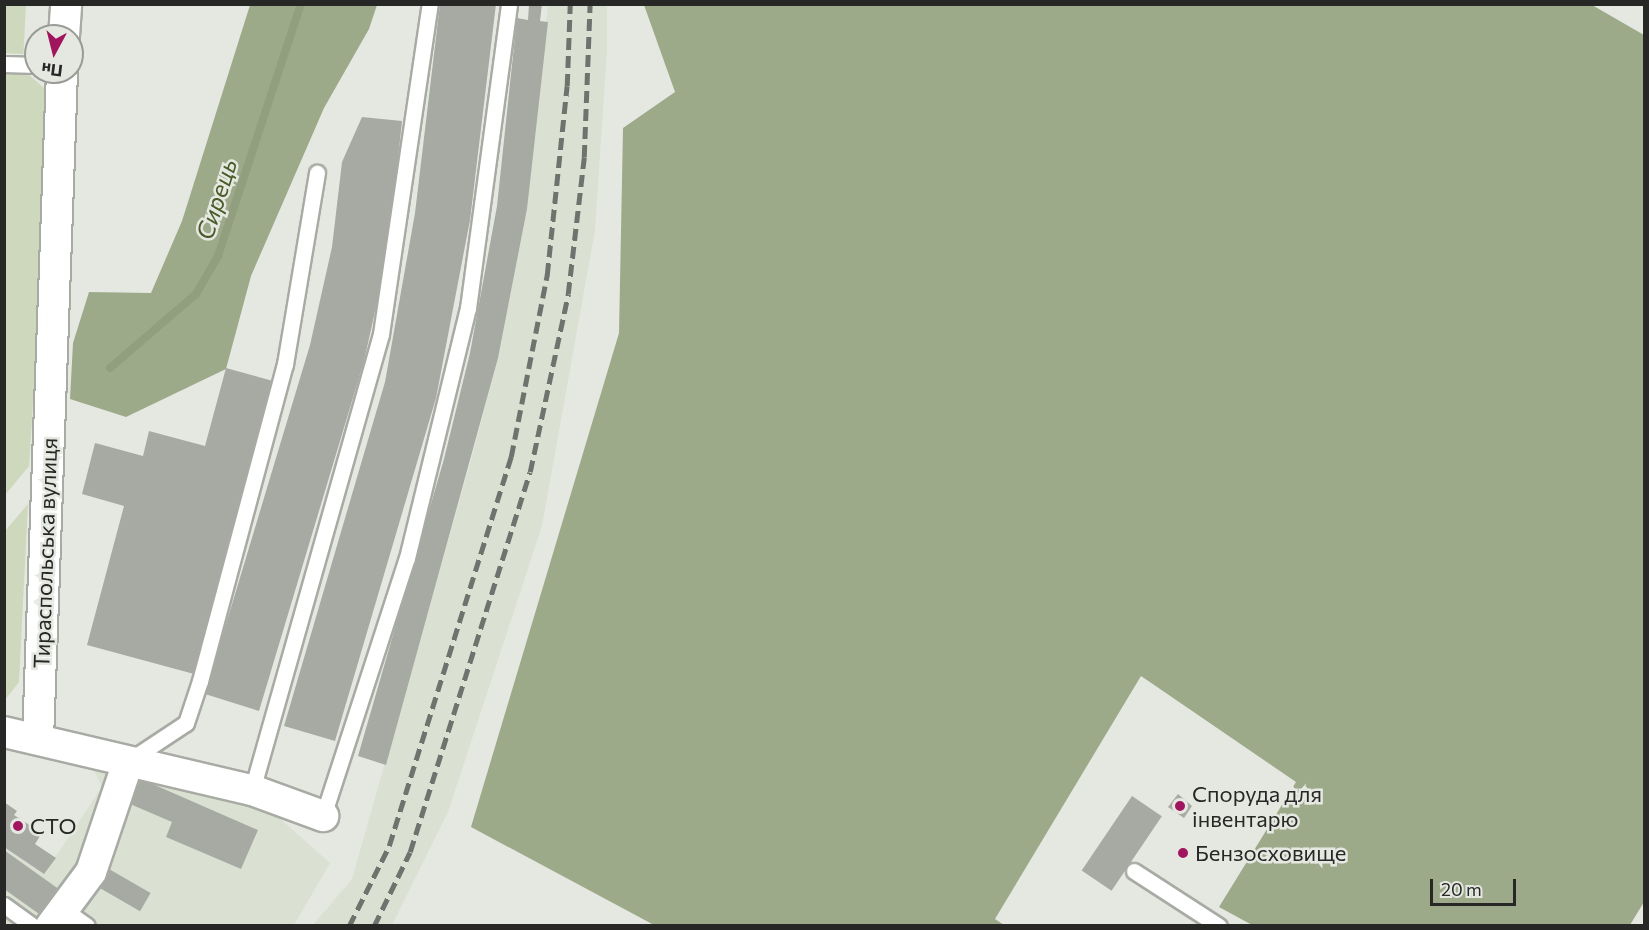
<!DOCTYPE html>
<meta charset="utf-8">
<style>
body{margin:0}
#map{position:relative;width:1649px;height:930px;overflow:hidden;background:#e5e8e1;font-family:Commissioner,sans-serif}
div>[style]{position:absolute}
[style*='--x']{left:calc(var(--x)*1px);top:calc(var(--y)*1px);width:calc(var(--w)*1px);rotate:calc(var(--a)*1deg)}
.built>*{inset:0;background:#dae0d2}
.green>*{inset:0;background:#cdd8bd;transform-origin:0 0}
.forest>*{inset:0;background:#9daa8a}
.stream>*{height:8px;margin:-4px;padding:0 4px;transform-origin:4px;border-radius:4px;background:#929f7f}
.building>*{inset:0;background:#a7aaa3;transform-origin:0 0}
.roads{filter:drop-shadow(2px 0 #a8aba4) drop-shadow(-2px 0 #a8aba4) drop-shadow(0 2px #a8aba4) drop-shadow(0 -2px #a8aba4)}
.service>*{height:15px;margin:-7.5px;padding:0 7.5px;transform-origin:7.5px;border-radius:7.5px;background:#fff}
.minor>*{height:30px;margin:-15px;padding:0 15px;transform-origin:15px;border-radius:15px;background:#fff}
.rail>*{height:4.5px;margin-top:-2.25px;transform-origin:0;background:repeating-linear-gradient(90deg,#70726e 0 12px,transparent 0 18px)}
.dots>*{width:16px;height:16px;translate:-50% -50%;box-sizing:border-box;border:3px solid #e5e8e1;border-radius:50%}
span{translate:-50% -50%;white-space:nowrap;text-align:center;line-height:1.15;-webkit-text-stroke:5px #e5e8e1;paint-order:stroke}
.street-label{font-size:22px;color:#272826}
.poi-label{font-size:22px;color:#272826}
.left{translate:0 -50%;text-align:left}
.water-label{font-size:24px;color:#4a5b28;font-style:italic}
.frame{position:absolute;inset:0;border:6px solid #272826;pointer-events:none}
.north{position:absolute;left:24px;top:24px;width:60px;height:60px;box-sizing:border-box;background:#e5e8e1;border:2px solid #999b96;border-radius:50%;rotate:187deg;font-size:16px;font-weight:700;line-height:24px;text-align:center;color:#272826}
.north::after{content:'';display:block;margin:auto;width:21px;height:27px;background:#a1155f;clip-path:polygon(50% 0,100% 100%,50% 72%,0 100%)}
.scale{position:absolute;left:1430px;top:879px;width:86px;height:27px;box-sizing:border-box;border:3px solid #272826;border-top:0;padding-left:8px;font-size:18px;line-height:21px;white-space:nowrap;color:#272826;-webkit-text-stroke:4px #e5e8e1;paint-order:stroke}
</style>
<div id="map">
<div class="built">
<i style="clip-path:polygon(548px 5px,607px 5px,607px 50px,595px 230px,542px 526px,448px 812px,392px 925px,312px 926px,352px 879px,470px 464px,498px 358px,527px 209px)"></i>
<i style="clip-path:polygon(87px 757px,267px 807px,330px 863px,294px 925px,5px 926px,4px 847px,44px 874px,102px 787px)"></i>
</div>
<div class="green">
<i style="left:5px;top:4px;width:21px;height:49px;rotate:3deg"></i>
<i style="clip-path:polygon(5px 73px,28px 74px,52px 95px,29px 466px,5px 495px)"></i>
<i style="clip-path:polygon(28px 504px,19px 682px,5px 700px,5px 531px)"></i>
</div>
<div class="forest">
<i style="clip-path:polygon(250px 5px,377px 5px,369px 29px,324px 108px,251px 276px,226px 369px,126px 417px,70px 399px,73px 343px,89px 292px,151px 293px,182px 221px)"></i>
<i style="clip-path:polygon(1592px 5px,1644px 35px,1644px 902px,1630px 925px,1252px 925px,1219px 907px,1296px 782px,1141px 676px,995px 919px,1004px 925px,654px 925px,471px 827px,619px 333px,623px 128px,675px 92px,644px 5px)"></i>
</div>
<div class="stream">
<i style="--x:110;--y:368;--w:113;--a:-40.7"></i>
<i style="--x:196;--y:294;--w:44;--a:-59.9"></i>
<i style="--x:218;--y:256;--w:265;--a:-71.8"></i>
</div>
<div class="building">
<i style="clip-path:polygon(440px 4px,496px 4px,470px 220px,436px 398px,335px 741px,284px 726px,385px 382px,415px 213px)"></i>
<i style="clip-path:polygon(529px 4px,542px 4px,540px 21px,548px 22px,527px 209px,498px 358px,386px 765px,358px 756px,444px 459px,470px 353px,497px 206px,517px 18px,528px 20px)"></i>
<i style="clip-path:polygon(362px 117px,402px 121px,388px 253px,364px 361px,259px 711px,205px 694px,310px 345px,332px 247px,342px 162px)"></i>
<i style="clip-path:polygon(226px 368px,273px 381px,194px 674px,87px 645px,124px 506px,82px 494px,95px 443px,143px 456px,149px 431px,205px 446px)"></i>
<i style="clip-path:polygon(141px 779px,258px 830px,241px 869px,166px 837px,172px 822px,130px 804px)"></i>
<i style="clip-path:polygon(1178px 794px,1192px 806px,1184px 818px,1168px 807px)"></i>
<i style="left:1132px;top:796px;width:36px;height:90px;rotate:34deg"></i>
<i style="clip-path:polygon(4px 802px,17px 811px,14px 815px,42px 833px,35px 844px,56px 858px,44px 874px,4px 847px)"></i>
<i style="clip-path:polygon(4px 850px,60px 890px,42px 916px,4px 889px)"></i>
<i style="left:109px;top:869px;width:48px;height:21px;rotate:30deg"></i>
</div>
<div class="roads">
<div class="service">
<i style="--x:4;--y:64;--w:32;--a:2"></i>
<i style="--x:130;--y:760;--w:67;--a:-33.5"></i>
<i style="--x:186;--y:723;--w:44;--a:-71.6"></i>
<i style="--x:200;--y:681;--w:328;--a:-75"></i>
<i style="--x:285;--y:364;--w:194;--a:-80.5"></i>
<i style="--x:252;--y:790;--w:474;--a:-74.2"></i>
<i style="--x:381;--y:334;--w:334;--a:-81.6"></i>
<i style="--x:323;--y:816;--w:271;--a:-72"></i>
<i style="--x:407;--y:558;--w:257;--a:-76.3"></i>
<i style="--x:468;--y:308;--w:307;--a:-82.3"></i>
<i style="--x:1134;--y:871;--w:101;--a:32.9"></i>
<i style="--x:4;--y:905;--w:36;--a:36"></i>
<i style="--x:63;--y:909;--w:29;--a:35"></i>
</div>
<div class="minor">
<i style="--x:64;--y:36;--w:32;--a:-86"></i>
<i style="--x:4;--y:732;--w:255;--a:13.2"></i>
<i style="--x:252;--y:790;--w:76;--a:20.1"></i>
<i style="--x:38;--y:739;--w:667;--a:-87.94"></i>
<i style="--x:51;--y:926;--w:67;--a:-53.5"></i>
<i style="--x:91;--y:872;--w:116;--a:-71.4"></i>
</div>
</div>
<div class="rail">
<i style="--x:349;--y:926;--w:89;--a:-63.4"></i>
<i style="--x:389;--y:846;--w:408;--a:-72.6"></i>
<i style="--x:511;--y:457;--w:186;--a:-78.8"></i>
<i style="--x:547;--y:275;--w:190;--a:-84"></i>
<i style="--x:567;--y:86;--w:82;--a:-87.9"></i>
<i style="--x:374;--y:926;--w:82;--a:-64.1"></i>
<i style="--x:410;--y:852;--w:398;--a:-72.5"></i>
<i style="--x:530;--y:472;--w:182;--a:-77.9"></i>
<i style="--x:568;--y:294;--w:138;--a:-83.3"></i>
<i style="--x:584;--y:157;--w:153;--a:-87.8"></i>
</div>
<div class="dots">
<i style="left:1180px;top:806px;background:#a1155f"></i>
<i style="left:18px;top:826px;background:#a1155f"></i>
<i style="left:1183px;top:853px;background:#a1155f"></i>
</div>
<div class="street-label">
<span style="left:45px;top:553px;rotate:-88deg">Тираспольська вулиця</span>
</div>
<div class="poi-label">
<span class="left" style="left:1192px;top:806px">Споруда для<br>інвентарю</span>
<span class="left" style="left:30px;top:826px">СТО</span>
<span class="left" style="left:1195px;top:853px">Бензосховище</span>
</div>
<div class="water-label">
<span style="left:216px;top:199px;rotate:-72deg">Сирець</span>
</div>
<div class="frame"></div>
<div class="north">Пн</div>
<div class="scale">20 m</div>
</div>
